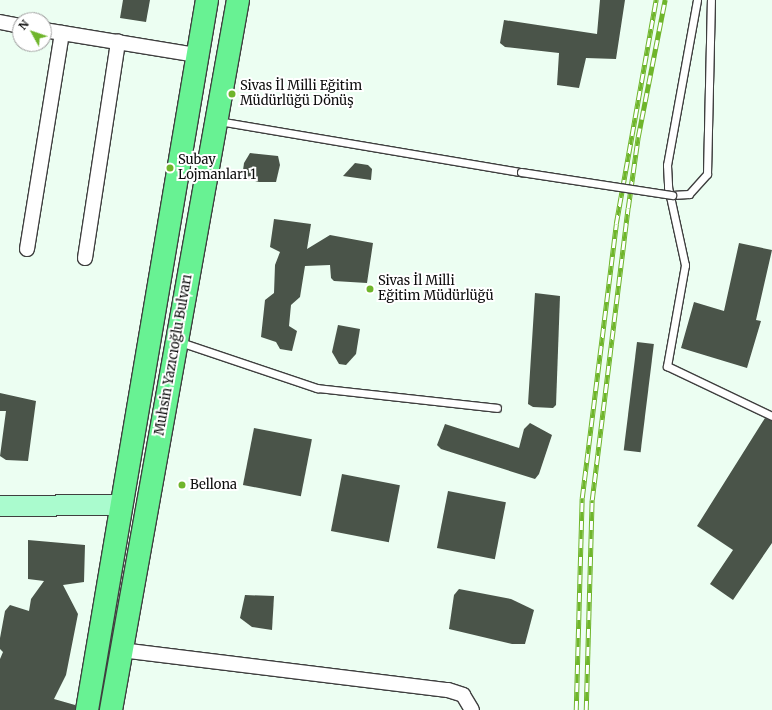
<!DOCTYPE html>
<meta charset="utf-8">
<style>
body{margin:0}
#map{position:relative;width:772px;height:710px;overflow:hidden;background:#ecfef2;font-family:Merriweather,serif}
div>[style]{position:absolute}
[style*='--x']{left:calc(var(--x)*1px);top:calc(var(--y)*1px);width:calc(var(--w)*1px);rotate:calc(var(--a)*1deg)}
.building>*{inset:0;background:#4a5449;transform-origin:0 0}
.roads{filter:drop-shadow(1px 0 #3f3f3f) drop-shadow(-1px 0 #3f3f3f) drop-shadow(0 1px #3f3f3f) drop-shadow(0 -1px #3f3f3f)}
.lane>*{height:7px;margin:-3.5px;padding:0 3.5px;transform-origin:3.5px;border-radius:3.5px;background:#fff}
.street>*{height:14px;margin:-7px;padding:0 7px;transform-origin:7px;border-radius:7px;background:#fff}
.secondary>*{height:20px;margin:-10px;padding:0 10px;transform-origin:10px;border-radius:10px;background:#aafbce}
.primary>*{height:22px;margin:-11px;padding:0 11px;transform-origin:11px;border-radius:11px;background:#68f293}
.rail>*{height:4.5px;margin-top:-2.25px;transform-origin:0;background:repeating-linear-gradient(90deg,#fff 0 9px,#6fb52b 0 18px);box-sizing:border-box;border-block:1px solid #6fb52b}
.bridges{filter:drop-shadow(1px 0 #3f3f3f) drop-shadow(-1px 0 #3f3f3f) drop-shadow(0 1px #3f3f3f) drop-shadow(0 -1px #3f3f3f)}
.lane-bridge>*{height:7px;margin:-3.5px;padding:0 3.5px;transform-origin:3.5px;border-radius:3.5px;background:#fff}
.dots>*{width:11px;height:11px;translate:-50% -50%;box-sizing:border-box;border:2px solid #fff;border-radius:50%}
span{translate:-50% -50%;white-space:nowrap;text-align:center;line-height:1.15;-webkit-text-stroke:4px #fff;paint-order:stroke}
.poi-label{font-size:13px;color:#0c0c0c}
.left{translate:0 -50%;text-align:left}
.street-label{font-size:13px;color:#0c0c0c}
.north{position:absolute;left:12px;top:12px;width:40px;height:40px;box-sizing:border-box;background:#fff;border:1px solid #9e9e9e;border-radius:50%;rotate:310deg;font-size:11px;font-weight:700;line-height:16px;text-align:center;color:#0c0c0c}
.north::after{content:'';display:block;margin:auto;width:14px;height:18px;background:#6fb52b;clip-path:polygon(50% 0,100% 100%,50% 72%,0 100%)}
</style>
<div id="map">
<div class="building">
<i style="clip-path:polygon(123px 0,150px 0,146px 22px,120px 18px)"></i>
<i style="clip-path:polygon(600px 0,625px 0,616px 59px,586px 58px,579px 88px,557px 85px,559px 53px,505px 47px,500px 43px,504px 20px,597px 34px)"></i>
<i style="clip-path:polygon(250px 153px,278px 156px,280px 165px,276px 182px,259px 182px,242px 178px,244px 163px)"></i>
<i style="clip-path:polygon(355px 163px,368px 165px,372px 169px,371px 180px,343px 176px)"></i>
<i style="clip-path:polygon(274px 219px,311px 224px,307px 249px,330px 235px,373px 243px,367px 283px,334px 281px,331px 278px,330px 265px,305px 266px,300px 297px,291px 305px,289px 326px,297px 331px,292px 351px,280px 349px,276px 342px,261px 337px,265px 300px,274px 293px,275px 265px,280px 252px,270px 247px)"></i>
<i style="clip-path:polygon(739px 243px,772px 250px,756px 320px,761px 321px,747px 368px,681px 348px,694px 302px,724px 311px)"></i>
<i style="clip-path:polygon(535px 293px,560px 296px,556px 405px,553px 408px,533px 407px,528px 404px)"></i>
<i style="clip-path:polygon(338px 325px,360px 329px,356px 354px,346px 365px,339px 364px,332px 352px)"></i>
<i style="left:637px;top:342px;width:17px;height:109px;rotate:7deg"></i>
<i style="clip-path:polygon(0 393px,36px 401px,28px 461px,6px 460px,0 456px,6px 411px,0 411px)"></i>
<i style="clip-path:polygon(765px 418px,772px 421px,772px 543px,733px 600px,710px 584px,733px 550px,697px 526px)"></i>
<i style="clip-path:polygon(530px 423px,552px 435px,539px 474px,535px 479px,441px 449px,437px 445px,445px 424px,519px 448px,524px 429px)"></i>
<i style="left:254px;top:428px;width:59px;height:58px;rotate:11deg"></i>
<i style="left:342px;top:474px;width:59px;height:58px;rotate:11deg"></i>
<i style="left:448px;top:491px;width:59px;height:58px;rotate:11deg"></i>
<i style="clip-path:polygon(28px 540px,85px 545px,84px 582px,63px 585px,78px 614px,66px 675px,54px 699px,75px 705px,75px 710px,0 710px,0 659px,3px 652px,0 649px,0 638px,5px 611px,10px 605px,29px 611px,31px 599px,44px 581px,28px 579px)"></i>
<i style="clip-path:polygon(459px 589px,511px 599px,534px 610px,525px 644px,512px 644px,449px 629px,454px 595px)"></i>
<i style="clip-path:polygon(245px 595px,274px 596px,272px 630px,252px 627px,240px 618px)"></i>
</div>
<div class="roads">
<div class="lane">
<i style="--x:697;--y:0;--w:168;--a:100.3"></i>
<i style="--x:667;--y:165;--w:22;--a:87"></i>
<i style="--x:668;--y:187;--w:80;--a:77.7"></i>
<i style="--x:685;--y:265;--w:103;--a:100.1"></i>
<i style="--x:667;--y:366;--w:116;--a:25.5"></i>
<i style="--x:218;--y:121;--w:307;--a:9.6"></i>
<i style="--x:672;--y:195;--w:17;--a:-3"></i>
<i style="--x:689;--y:194;--w:27;--a:-48"></i>
<i style="--x:707;--y:174;--w:174;--a:-88.7"></i>
<i style="--x:180;--y:342;--w:145;--a:18.6"></i>
<i style="--x:317;--y:388;--w:181;--a:6.3"></i>
</div>
<div class="street">
<i style="--x:0;--y:22;--w:20;--a:11"></i>
<i style="--x:44;--y:30;--w:155;--a:9.3"></i>
<i style="--x:27;--y:249;--w:219;--a:-80.8"></i>
<i style="--x:85;--y:258;--w:219;--a:-81.3"></i>
<i style="--x:121;--y:650;--w:329;--a:7"></i>
<i style="--x:448;--y:690;--w:16;--a:18"></i>
<i style="--x:463;--y:695;--w:17;--a:59"></i>
</div>
<div class="secondary">
<i style="--x:0;--y:506;--w:120;--a:-0.5"></i>
</div>
<div class="primary">
<i style="--x:87;--y:710;--w:720;--a:-80.41"></i>
<i style="--x:111;--y:710;--w:721;--a:-79.86"></i>
</div>
</div>
<div class="rail">
<i style="--x:576;--y:710;--w:212;--a:-88.4"></i>
<i style="--x:582;--y:498;--w:276;--a:-82.9"></i>
<i style="--x:616;--y:224;--w:228;--a:-79.9"></i>
<i style="--x:586;--y:710;--w:210;--a:-88.4"></i>
<i style="--x:592;--y:500;--w:294;--a:-83"></i>
<i style="--x:628;--y:208;--w:72;--a:-82"></i>
<i style="--x:638;--y:137;--w:140;--a:-78.9"></i>
</div>
<div class="bridges">
<div class="lane-bridge">
<i style="--x:521;--y:172;--w:153;--a:8.7"></i>
</div>
</div>
<div class="dots">
<i style="left:232px;top:94px;background:#6fb52b"></i>
<i style="left:170px;top:168px;background:#6fb52b"></i>
<i style="left:370px;top:289px;background:#6fb52b"></i>
<i style="left:182px;top:485px;background:#6fb52b"></i>
</div>
<div class="poi-label">
<span class="left" style="left:240px;top:94px">Sivas İl Milli Eğitim<br>Müdürlüğü Dönüş</span>
<span class="left" style="left:178px;top:168px">Subay<br>Lojmanları 1</span>
<span class="left" style="left:378px;top:289px">Sivas İl Milli<br>Eğitim Müdürlüğü</span>
<span class="left" style="left:190px;top:485px">Bellona</span>
</div>
<div class="street-label">
<span style="left:174px;top:355px;rotate:-80deg">Muhsin Yazıcıoğlu Bulvarı</span>
</div>
<div class="north">N</div>
</div>
